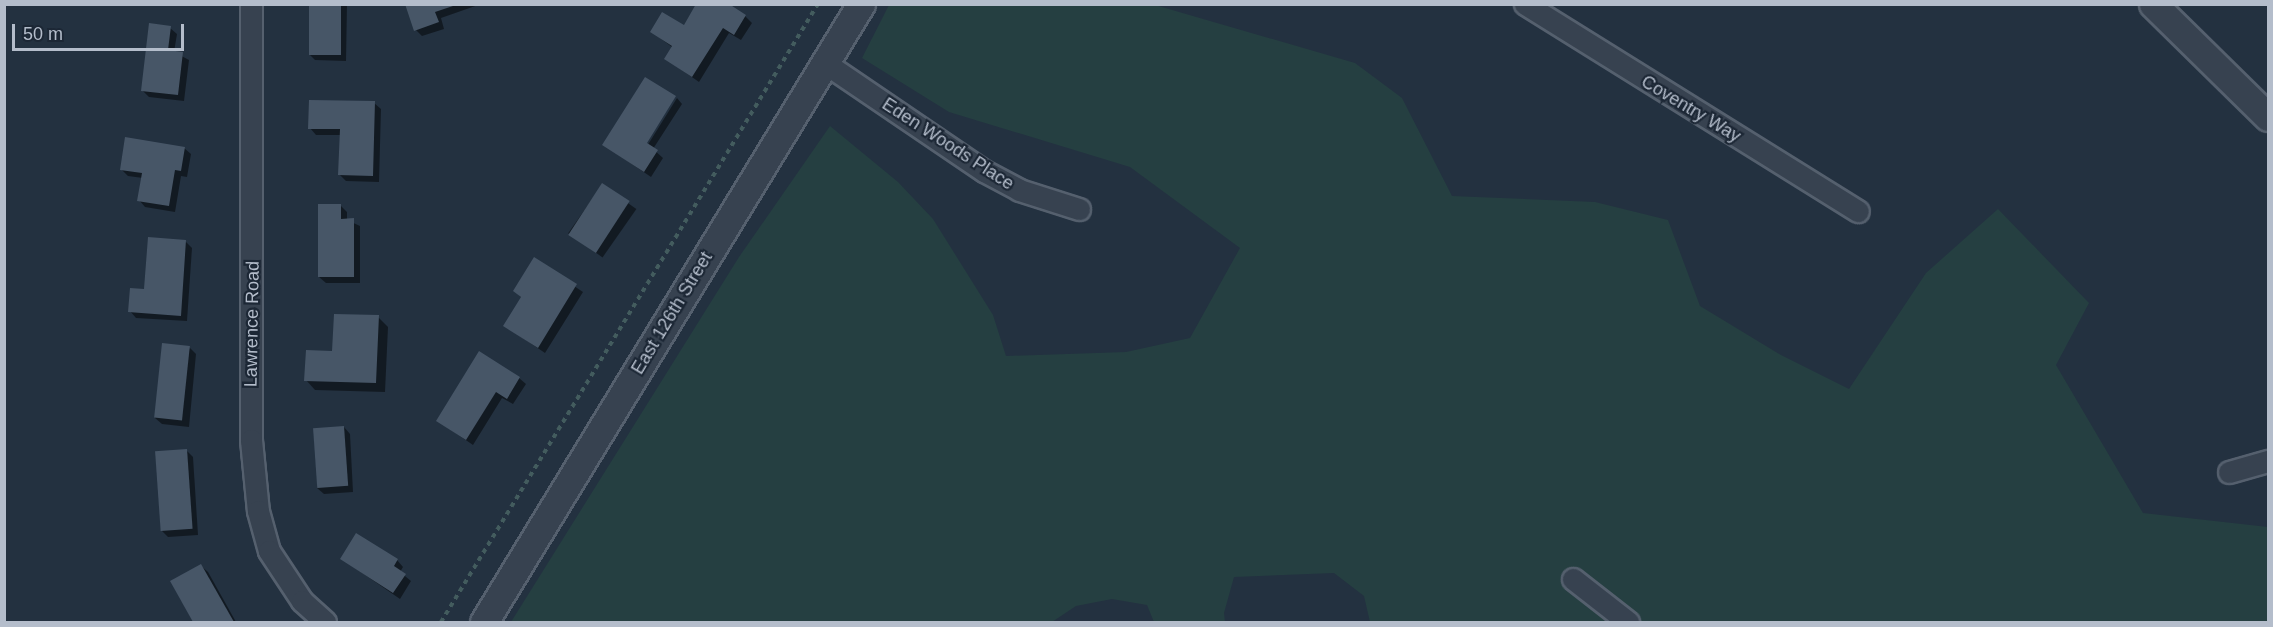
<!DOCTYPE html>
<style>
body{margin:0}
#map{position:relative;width:2273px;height:627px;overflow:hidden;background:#233140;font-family:Helvetica,sans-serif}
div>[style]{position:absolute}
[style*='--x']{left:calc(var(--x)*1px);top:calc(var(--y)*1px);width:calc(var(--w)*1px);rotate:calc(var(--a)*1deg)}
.green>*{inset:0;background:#253f41}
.shadow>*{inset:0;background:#0007;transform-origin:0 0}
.building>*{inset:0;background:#475667;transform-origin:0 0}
.path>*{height:4px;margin-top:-2px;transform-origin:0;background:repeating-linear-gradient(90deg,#435c5e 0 4.5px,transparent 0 9px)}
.roads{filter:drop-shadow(2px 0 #55606e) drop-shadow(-2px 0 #55606e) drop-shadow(0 2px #55606e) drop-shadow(0 -2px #55606e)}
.minor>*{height:21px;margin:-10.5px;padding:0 10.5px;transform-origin:10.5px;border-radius:10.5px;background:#374250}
.tertiary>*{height:27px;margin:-13.5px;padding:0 13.5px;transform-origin:13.5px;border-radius:13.5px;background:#374250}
span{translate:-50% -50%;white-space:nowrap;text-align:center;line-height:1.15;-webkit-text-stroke:4.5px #1c2735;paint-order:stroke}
.street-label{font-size:18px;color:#b4bdcb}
.frame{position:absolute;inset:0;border:6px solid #b4bdcb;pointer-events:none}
.scale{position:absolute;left:12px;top:24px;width:172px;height:27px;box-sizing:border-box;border:3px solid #b4bdcb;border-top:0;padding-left:8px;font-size:18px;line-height:21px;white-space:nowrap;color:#b4bdcb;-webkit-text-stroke:4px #1c2735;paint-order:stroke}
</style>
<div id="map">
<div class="green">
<i style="clip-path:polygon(889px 5px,1155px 5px,1355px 63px,1402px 98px,1452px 196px,1595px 202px,1668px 220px,1700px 306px,1781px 355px,1849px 389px,1926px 273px,1998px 209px,2089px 303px,2056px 365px,2143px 513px,2268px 527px,2268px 619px,2266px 622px,1370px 622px,1364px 596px,1334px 573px,1234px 577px,1224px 613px,1225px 622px,1154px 622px,1147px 605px,1112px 599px,1076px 606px,1052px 622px,511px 622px,739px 257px,830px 126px,898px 182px,933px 219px,993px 315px,1006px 356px,1126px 352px,1190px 338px,1240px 248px,1130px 167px,949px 112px,862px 58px)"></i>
</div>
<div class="shadow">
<i style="clip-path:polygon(310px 4px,347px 4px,346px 61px,315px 60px,309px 54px)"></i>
<i style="clip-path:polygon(407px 4px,481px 4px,441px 18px,444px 29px,422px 36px,416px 30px)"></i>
<i style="clip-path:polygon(745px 16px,752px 23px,741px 40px,729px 33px,699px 82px,666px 59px,672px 47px,652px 32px)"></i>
<i style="clip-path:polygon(170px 28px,177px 34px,174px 52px,189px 60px,184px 101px,149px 97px,142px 90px)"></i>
<i style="clip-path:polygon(677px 98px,682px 104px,653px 149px,663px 158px,651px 177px,604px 145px,644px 151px)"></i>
<i style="clip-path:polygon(374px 103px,381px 109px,379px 182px,346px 181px,340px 175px,341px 135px,316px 135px,310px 128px)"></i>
<i style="clip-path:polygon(184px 148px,191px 154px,187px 177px,181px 176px,175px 212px,145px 207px,139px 200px,143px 178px,128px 176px,121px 169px)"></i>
<i style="left:602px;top:185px;width:42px;height:59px;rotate:35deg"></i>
<i style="clip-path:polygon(341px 206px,347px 212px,347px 220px,360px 226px,360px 283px,326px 283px,319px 277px)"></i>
<i style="clip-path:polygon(186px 242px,192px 248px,187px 321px,136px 318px,130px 311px)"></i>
<i style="clip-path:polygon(535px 260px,583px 292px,545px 353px,505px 326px,522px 298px,515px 291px)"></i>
<i style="clip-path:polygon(378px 317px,388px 327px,385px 392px,315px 390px,306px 380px)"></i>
<i style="clip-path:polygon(190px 348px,196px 354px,189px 427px,162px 424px,155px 418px)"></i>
<i style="clip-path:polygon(519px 378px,526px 384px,513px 404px,502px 398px,473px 445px,438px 421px)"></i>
<i style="clip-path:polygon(344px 427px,350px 434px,353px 492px,324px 494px,317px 488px)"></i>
<i style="clip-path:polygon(187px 451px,193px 457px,198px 535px,168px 537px,162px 531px)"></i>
<i style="clip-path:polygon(342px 559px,397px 560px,403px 567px,400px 572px,411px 581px,400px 599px)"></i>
<i style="clip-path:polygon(201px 566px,208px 572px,236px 622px,195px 622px,172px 582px)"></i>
</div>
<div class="building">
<i style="left:309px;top:4px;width:32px;height:51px"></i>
<i style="clip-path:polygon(405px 4px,456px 4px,456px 5px,435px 12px,439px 22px,414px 31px)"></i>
<i style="clip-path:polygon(696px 4px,729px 4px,746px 15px,734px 35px,723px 28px,692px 77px,664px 59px,672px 46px,650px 32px,662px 12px,684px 25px)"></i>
<i style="clip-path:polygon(149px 23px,171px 26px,168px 50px,183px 52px,178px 95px,141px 91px)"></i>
<i style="clip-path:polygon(645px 77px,676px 96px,647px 143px,658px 150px,644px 172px,602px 145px)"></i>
<i style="clip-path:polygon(309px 100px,375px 101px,373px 176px,338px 175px,340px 129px,308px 129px)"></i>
<i style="clip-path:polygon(125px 137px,185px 147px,181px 171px,175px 170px,169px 206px,137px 201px,142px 173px,120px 170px)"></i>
<i style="left:602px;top:183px;width:33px;height:62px;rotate:33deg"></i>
<i style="clip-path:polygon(318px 204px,341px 204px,341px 219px,354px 218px,354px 277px,318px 277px)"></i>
<i style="clip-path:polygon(148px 237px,186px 240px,181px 316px,128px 312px,130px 288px,144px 289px)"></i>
<i style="clip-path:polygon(534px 257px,577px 284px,538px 348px,503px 326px,521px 297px,513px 291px)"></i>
<i style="clip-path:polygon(334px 314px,379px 315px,376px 383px,304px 381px,306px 350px,332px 351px)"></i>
<i style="left:162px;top:343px;width:28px;height:75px;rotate:6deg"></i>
<i style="clip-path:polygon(479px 351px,520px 377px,507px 399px,496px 392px,466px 440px,436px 421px)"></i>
<i style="left:344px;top:426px;width:60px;height:31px;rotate:86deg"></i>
<i style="left:187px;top:449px;width:80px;height:32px;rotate:86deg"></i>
<i style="clip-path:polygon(356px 533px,398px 559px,394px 566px,406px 574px,393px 593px,340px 559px)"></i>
<i style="clip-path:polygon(201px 564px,234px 622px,193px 622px,170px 581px)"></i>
</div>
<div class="path">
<i style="--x:441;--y:622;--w:724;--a:-58.62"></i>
</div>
<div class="roads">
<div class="minor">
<i style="--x:251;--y:4;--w:436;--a:90"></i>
<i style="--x:251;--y:440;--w:71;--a:84.4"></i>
<i style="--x:258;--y:511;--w:41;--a:74.6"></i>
<i style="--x:269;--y:551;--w:60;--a:56.6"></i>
<i style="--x:302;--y:601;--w:31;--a:42"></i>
<i style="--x:1525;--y:4;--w:392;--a:31.9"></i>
<i style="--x:825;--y:63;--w:192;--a:34.2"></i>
<i style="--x:984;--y:171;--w:40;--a:28"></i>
<i style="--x:1019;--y:190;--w:63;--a:17.6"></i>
<i style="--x:2229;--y:472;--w:41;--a:-15.8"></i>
<i style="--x:1573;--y:579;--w:70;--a:38"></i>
</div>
<div class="tertiary">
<i style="--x:2153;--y:4;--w:161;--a:44.5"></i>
<i style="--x:484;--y:622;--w:724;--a:-58.62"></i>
</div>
</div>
<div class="street-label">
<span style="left:1691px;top:109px;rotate:31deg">Coventry Way</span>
<span style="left:948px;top:144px;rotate:33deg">Eden Woods Place</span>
<span style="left:672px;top:313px;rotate:-59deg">East 126th Street</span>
<span style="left:252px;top:324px;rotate:-89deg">Lawrence Road</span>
</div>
<div class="frame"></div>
<div class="scale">50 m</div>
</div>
